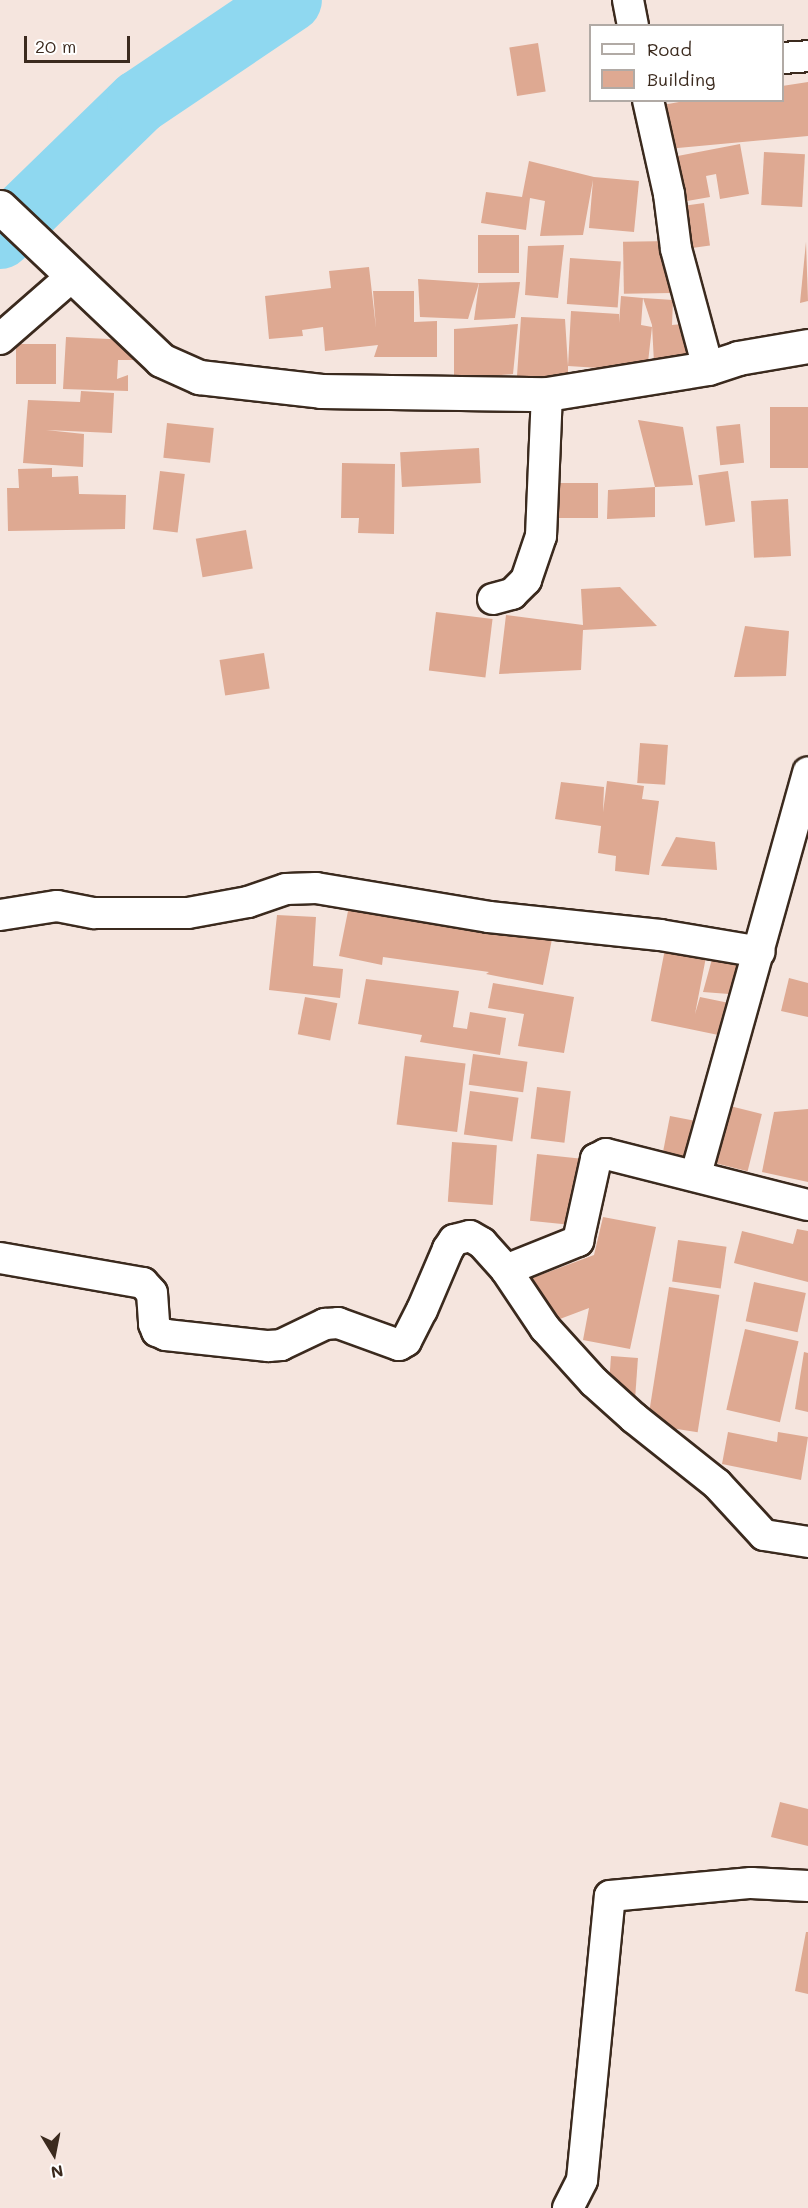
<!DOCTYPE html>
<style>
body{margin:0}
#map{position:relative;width:808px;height:2208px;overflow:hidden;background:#f5e5de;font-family:Mali,sans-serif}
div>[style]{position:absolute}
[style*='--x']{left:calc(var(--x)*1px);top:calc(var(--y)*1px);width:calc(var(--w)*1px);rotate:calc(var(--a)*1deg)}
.river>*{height:64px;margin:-32px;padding:0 32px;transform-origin:32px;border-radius:32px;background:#8fd8f0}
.building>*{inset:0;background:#dea992;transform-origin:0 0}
.roads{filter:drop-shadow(2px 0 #3b2a1e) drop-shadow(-2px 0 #3b2a1e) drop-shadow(0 2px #3b2a1e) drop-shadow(0 -2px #3b2a1e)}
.street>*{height:30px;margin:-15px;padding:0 15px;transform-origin:15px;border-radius:15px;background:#fff}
.secondary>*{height:33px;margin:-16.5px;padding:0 16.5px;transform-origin:16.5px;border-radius:16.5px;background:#fff}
span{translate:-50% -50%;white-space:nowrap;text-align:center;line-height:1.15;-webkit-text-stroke:5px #fff;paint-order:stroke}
.legend{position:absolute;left:589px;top:24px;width:195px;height:78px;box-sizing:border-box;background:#fff;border:2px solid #b1aaa5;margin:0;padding:8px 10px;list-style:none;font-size:18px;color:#3b2a1e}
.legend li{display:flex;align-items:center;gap:12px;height:30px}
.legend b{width:30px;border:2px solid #b1aaa5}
.north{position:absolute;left:24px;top:2124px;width:60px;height:60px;-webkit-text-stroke:4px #fff;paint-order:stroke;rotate:170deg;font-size:16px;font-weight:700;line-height:24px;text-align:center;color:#3b2a1e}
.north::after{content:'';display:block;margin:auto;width:21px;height:27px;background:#3b2a1e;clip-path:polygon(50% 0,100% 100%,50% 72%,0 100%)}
.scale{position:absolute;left:24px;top:36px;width:106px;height:27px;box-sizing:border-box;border:3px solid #3b2a1e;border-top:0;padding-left:8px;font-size:18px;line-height:21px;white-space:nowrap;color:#3b2a1e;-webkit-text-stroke:4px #fff;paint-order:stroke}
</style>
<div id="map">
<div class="river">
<i style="--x:0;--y:237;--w:194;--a:-44.2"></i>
<i style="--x:139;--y:102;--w:182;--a:-34"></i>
</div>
<div class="building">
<i style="left:538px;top:43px;width:49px;height:29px;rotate:81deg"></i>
<i style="clip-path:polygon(808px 82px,808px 136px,667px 149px,657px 106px,690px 100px,782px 100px,782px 86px)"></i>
<i style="clip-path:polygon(740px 144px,749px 194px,720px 199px,716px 174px,706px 176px,710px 197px,670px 204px,662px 159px)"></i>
<i style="left:764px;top:152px;width:41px;height:53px;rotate:3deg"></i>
<i style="clip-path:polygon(529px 161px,594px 177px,639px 181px,634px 232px,589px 228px,593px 180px,583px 235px,540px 236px,545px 201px,530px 198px,526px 230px,481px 223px,486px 192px,522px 197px)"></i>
<i style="left:704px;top:203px;width:43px;height:29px;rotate:82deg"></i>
<i style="left:478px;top:235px;width:41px;height:38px"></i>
<i style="left:671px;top:241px;width:52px;height:48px;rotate:89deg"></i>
<i style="clip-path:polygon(806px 242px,808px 301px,800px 303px)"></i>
<i style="clip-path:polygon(564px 245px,558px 298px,525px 295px,528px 246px)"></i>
<i style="left:570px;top:258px;width:51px;height:46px;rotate:4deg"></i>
<i style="clip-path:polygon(369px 267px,376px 328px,373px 291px,414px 291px,414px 322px,437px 321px,437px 357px,374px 357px,378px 345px,325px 351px,323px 327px,302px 330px,303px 336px,269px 339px,265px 296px,331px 288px,329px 271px)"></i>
<i style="clip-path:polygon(418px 279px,479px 283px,468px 319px,420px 317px)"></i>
<i style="clip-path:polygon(520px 282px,515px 318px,474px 320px,479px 283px)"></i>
<i style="clip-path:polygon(621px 296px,643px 298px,641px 325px,652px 327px,647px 371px,568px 366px,568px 384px,517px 376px,521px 317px,565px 319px,568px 366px,571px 311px,619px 314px,619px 323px)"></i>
<i style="clip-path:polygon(643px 298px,673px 300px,672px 325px,694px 323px,697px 359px,654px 363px,652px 325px)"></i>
<i style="clip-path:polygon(518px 324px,513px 374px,454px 379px,454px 329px)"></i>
<i style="clip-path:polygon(66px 337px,131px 340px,140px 360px,118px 360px,117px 379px,128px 375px,128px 391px,63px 389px)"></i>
<i style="left:16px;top:344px;width:40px;height:40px"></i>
<i style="clip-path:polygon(81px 391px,114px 393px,112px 433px,46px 430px,84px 434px,83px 467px,23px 463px,28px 400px,80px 402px)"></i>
<i style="left:808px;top:407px;width:61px;height:38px;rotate:90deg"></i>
<i style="clip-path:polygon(638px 420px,683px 427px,693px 485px,655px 487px,655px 517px,607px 519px,608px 490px,655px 487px)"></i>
<i style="left:167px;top:423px;width:47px;height:35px;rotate:6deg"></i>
<i style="left:740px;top:424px;width:39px;height:24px;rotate:84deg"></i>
<i style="left:479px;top:448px;width:35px;height:79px;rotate:87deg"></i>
<i style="clip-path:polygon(342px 463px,395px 464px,394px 534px,358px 533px,359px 518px,341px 518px)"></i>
<i style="clip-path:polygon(52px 468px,52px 477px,78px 476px,79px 494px,126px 495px,125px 529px,8px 531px,7px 488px,19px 488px,18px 469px)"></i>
<i style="left:160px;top:471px;width:25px;height:59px;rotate:7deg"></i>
<i style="left:728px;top:471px;width:51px;height:30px;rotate:82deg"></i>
<i style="left:557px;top:483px;width:41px;height:35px"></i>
<i style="left:788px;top:499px;width:57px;height:37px;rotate:87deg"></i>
<i style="left:246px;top:530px;width:39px;height:51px;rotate:80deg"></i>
<i style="clip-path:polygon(620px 587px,657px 626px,583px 630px,581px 670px,499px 674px,506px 615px,583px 625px,581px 589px)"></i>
<i style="left:436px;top:612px;width:57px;height:59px;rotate:7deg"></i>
<i style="clip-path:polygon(745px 626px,789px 631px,786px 676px,734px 677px)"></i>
<i style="left:264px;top:653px;width:36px;height:45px;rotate:81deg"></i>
<i style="left:640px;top:743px;width:28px;height:40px;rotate:4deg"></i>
<i style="clip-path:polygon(607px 781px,644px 786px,642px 799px,659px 801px,649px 875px,615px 871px,616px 856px,598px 853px,601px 826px,555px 819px,561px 782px,604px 787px,603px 812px)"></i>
<i style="clip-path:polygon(676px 837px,715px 842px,717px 870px,661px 866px)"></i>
<i style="clip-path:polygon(351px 896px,552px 939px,543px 985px,486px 974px,489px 972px,383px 957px,382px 965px,339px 956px)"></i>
<i style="clip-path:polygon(277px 915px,316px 917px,313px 966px,343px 969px,340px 998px,269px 990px)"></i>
<i style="clip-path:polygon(665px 949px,706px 957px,695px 1014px,700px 997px,734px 1004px,728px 1037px,651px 1021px)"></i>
<i style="clip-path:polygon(712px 959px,739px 964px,729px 994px,703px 992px)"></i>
<i style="clip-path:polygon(789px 978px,808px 983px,808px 1017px,781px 1011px)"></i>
<i style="clip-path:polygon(366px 979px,459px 991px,453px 1027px,467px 1029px,470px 1012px,506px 1018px,500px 1055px,420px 1042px,422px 1035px,358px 1024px)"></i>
<i style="clip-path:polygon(493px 983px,574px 997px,564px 1053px,518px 1046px,524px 1014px,488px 1008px)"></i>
<i style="left:305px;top:997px;width:33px;height:38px;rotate:11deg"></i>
<i style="left:473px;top:1054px;width:55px;height:31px;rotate:8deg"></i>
<i style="left:405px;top:1056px;width:61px;height:69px;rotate:7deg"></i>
<i style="left:537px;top:1087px;width:34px;height:52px;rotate:7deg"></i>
<i style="left:470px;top:1091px;width:49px;height:44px;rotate:8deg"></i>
<i style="left:726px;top:1105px;width:37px;height:59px;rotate:14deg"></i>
<i style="clip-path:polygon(808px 1109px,808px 1182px,762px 1172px,774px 1112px)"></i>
<i style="left:670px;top:1116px;width:33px;height:51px;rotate:11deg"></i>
<i style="left:452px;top:1142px;width:45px;height:60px;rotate:4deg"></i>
<i style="left:537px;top:1154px;width:47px;height:67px;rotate:6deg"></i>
<i style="clip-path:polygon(603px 1217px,656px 1227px,630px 1349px,583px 1340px,589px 1308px,544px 1325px,527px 1280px,594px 1255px)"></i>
<i style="clip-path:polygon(797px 1229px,808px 1231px,808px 1282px,734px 1263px,742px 1231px,793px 1244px)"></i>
<i style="left:678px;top:1240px;width:49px;height:42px;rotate:8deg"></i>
<i style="left:754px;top:1282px;width:53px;height:40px;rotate:12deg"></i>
<i style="left:669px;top:1287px;width:51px;height:139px;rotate:9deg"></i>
<i style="left:745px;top:1329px;width:55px;height:83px;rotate:13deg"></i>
<i style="clip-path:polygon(804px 1352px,808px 1353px,808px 1412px,795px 1409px)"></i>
<i style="left:611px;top:1356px;width:27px;height:38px;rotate:4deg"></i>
<i style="clip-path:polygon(728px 1432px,777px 1442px,778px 1432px,808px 1437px,801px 1480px,722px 1464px)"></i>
<i style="clip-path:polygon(780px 1802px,808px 1809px,808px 1846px,771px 1837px)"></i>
<i style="clip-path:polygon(806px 1932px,808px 1932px,808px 1994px,795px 1991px)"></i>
</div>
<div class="roads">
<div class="street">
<i style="--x:628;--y:0;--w:26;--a:79"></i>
<i style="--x:782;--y:58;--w:26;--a:-4"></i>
<i style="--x:648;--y:100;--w:96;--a:77.4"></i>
<i style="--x:669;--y:194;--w:55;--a:82.7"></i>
<i style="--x:676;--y:249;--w:123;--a:74.9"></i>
<i style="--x:0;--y:339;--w:93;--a:-41.1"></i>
<i style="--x:493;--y:599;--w:20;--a:-15"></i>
<i style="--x:512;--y:594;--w:20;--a:-45"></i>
<i style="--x:526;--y:580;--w:46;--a:-71.2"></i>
<i style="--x:541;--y:536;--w:142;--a:-87.6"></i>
<i style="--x:0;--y:915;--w:58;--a:-9"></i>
<i style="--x:57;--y:906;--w:38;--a:11"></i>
<i style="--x:94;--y:913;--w:94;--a:0"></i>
<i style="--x:188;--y:913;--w:61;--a:-10.4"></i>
<i style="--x:248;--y:902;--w:40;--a:-18.9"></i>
<i style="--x:286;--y:889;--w:30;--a:-2"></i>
<i style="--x:316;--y:888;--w:175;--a:9.5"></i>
<i style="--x:489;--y:917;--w:172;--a:6"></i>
<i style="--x:660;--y:935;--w:101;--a:9.6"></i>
<i style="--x:696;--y:1174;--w:417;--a:-74.4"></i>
<i style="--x:0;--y:1258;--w:145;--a:9.9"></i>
<i style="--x:143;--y:1283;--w:13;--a:48"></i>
<i style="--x:152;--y:1293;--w:31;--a:86"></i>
<i style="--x:154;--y:1324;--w:8;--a:67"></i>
<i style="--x:157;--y:1331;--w:10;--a:24"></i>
<i style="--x:166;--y:1335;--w:103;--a:6.2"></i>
<i style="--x:268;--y:1346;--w:13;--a:-4"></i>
<i style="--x:281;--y:1345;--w:49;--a:-25.5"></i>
<i style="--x:325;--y:1324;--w:13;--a:-4"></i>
<i style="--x:338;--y:1323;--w:65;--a:19.8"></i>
<i style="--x:399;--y:1345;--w:8;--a:-30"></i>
<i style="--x:406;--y:1341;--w:35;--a:-63"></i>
<i style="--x:422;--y:1310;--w:66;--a:-66.9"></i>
<i style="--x:448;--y:1249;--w:11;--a:-56"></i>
<i style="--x:454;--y:1240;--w:16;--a:-14"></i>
<i style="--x:470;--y:1236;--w:14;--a:30"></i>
<i style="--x:482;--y:1243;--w:36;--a:48"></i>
<i style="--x:506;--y:1270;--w:70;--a:56.1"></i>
<i style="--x:545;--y:1328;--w:73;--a:47.8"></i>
<i style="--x:594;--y:1382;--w:54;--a:42"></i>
<i style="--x:634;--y:1418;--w:106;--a:38.5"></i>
<i style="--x:717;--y:1484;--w:69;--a:47.3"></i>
<i style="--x:764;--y:1535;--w:45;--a:9"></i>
<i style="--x:506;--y:1270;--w:78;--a:-21.9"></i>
<i style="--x:578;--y:1241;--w:84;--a:-77.6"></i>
<i style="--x:596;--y:1159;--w:11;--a:-27"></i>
<i style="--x:606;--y:1154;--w:208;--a:14.2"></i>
<i style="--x:568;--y:2208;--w:31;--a:-63"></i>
<i style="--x:582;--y:2180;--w:285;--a:-84.4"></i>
<i style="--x:610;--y:1896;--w:142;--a:-5.3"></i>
<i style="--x:751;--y:1883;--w:57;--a:3"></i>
</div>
<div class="secondary">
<i style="--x:0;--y:207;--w:222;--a:43.5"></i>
<i style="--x:161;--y:360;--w:42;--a:24.1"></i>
<i style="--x:199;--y:377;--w:123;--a:6.5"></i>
<i style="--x:321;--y:391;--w:226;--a:0.8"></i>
<i style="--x:547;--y:394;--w:163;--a:-9.2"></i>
<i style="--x:708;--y:368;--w:32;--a:-18"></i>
<i style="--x:738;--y:358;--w:71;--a:-9.7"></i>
</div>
</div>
<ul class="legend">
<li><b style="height:8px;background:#fff"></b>Road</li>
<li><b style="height:16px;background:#dea992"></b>Building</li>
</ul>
<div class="north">N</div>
<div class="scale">20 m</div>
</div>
